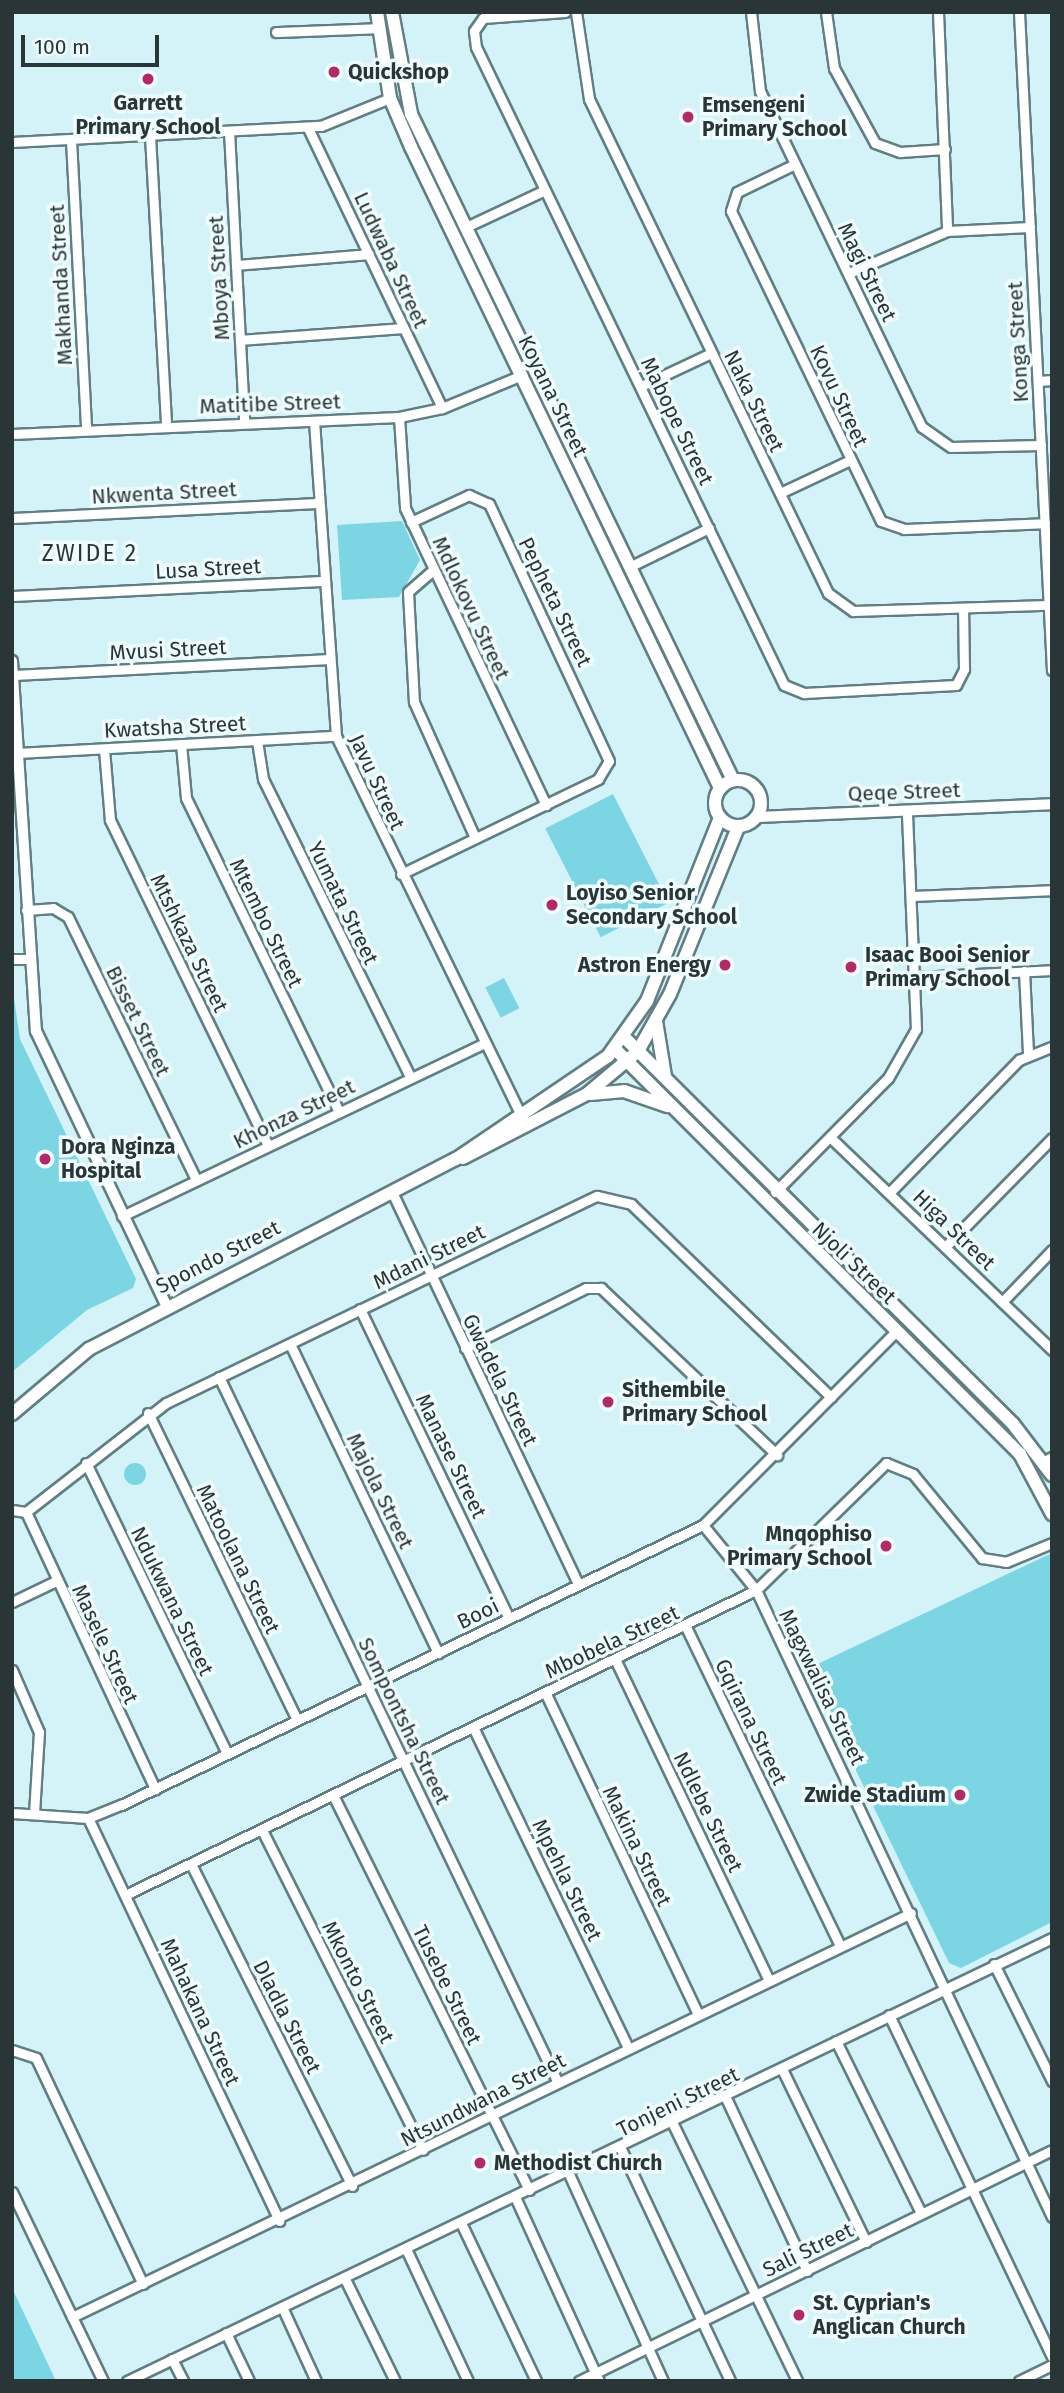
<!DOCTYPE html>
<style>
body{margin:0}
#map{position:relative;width:1064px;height:2393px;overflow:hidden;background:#d3f3f8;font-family:"Fira Sans",sans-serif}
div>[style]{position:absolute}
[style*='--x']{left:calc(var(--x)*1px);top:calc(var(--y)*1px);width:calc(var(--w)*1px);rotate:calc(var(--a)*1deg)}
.green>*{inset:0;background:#7bd5e3;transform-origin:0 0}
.round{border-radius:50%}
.roads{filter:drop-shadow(2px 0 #617f83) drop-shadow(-2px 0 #617f83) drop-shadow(0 2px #617f83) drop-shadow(0 -2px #617f83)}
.minor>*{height:9px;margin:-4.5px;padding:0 4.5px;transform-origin:4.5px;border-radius:4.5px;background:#fff}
.tertiary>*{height:10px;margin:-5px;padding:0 5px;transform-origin:5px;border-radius:5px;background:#fff}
.secondary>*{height:12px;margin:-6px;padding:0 6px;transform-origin:6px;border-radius:6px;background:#fff}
.secondary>.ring{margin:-6px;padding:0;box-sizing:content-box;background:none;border:12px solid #fff;border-radius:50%}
.dots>*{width:19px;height:19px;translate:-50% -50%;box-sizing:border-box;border:4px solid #effcfe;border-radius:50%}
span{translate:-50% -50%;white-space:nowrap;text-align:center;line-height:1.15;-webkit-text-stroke:7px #effcfe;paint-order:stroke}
.poi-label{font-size:21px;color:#293537;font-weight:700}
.left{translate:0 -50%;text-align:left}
.right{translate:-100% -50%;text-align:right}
.street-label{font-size:21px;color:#293537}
.neighbourhood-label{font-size:23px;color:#293537;letter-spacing:2px}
.frame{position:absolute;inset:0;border:14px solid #293537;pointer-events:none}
.scale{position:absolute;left:21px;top:35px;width:138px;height:32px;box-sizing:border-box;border:4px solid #293537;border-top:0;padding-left:9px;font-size:21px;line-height:24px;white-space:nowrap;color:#293537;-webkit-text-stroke:5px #effcfe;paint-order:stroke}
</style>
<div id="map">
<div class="green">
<i style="clip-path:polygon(402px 521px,420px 560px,399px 597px,342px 600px,337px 525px)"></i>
<i style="left:613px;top:794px;width:122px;height:76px;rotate:63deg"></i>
<i style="left:504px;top:978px;width:34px;height:21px;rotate:63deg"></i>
<i style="clip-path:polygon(12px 984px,20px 1039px,136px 1279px,133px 1288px,87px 1310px,12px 1372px)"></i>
<i class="round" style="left:124px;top:1463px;width:22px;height:22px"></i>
<i style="clip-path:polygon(1052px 1553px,1052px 1922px,961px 1968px,949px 1963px,807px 1669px)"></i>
<i style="clip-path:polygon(12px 2288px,56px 2381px,12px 2381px)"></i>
</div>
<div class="roads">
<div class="minor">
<i style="--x:565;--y:12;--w:82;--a:175.8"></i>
<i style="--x:483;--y:18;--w:16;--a:125"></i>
<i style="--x:474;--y:31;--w:16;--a:83"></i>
<i style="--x:476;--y:47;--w:708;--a:64.23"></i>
<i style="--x:784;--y:685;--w:22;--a:22"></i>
<i style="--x:804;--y:693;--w:152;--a:-3"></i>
<i style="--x:956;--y:685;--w:18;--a:-63"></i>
<i style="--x:964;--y:669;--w:61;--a:-90.9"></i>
<i style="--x:576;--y:12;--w:88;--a:81.5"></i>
<i style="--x:589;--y:99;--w:549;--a:64.18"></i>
<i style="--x:828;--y:593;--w:31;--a:36"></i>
<i style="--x:853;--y:611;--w:195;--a:-1.8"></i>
<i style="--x:751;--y:12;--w:80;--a:83.5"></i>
<i style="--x:760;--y:91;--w:373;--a:64.3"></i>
<i style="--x:922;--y:427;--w:35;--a:35"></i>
<i style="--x:951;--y:447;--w:90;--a:-1.3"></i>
<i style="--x:826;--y:12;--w:57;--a:81.9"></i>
<i style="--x:834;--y:68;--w:85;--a:61.3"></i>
<i style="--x:875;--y:143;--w:27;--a:20"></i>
<i style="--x:900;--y:152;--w:45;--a:-3.8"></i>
<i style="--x:938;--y:12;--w:219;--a:87.6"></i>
<i style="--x:1019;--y:12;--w:659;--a:87.13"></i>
<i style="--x:276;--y:32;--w:102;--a:-2.2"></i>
<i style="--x:308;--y:128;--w:310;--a:64.4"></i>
<i style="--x:229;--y:131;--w:291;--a:87"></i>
<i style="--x:150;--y:136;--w:289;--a:86.8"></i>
<i style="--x:71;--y:140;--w:289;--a:87"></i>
<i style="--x:12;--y:142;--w:309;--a:-3"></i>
<i style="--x:321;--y:126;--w:74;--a:-22.1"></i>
<i style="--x:795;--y:164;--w:64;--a:154.2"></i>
<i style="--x:737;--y:192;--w:20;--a:108"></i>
<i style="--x:731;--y:211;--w:344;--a:64.2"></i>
<i style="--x:881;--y:521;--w:24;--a:19"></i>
<i style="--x:904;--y:529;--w:141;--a:-2.4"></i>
<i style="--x:466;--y:227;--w:87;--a:-25.1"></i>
<i style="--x:236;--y:265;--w:133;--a:-4.7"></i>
<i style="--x:849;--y:273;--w:107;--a:-23.2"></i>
<i style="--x:947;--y:231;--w:83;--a:-2.8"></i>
<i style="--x:240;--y:340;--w:163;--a:-4.2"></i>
<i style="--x:1038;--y:381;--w:14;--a:-4"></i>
<i style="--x:641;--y:386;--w:77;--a:-25.2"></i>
<i style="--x:399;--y:417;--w:91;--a:86.2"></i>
<i style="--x:405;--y:508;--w:329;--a:64.6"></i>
<i style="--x:314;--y:421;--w:316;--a:86"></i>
<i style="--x:336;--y:736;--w:427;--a:64"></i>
<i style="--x:12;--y:434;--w:387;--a:-2.5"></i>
<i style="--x:399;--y:417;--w:44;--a:-11.8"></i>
<i style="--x:442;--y:408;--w:87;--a:-22.4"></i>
<i style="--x:780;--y:493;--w:77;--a:-25.2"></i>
<i style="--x:12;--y:518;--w:306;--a:-2.8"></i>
<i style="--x:629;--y:567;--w:89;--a:-26"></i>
<i style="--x:433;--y:570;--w:33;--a:139"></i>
<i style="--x:408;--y:592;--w:110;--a:86.9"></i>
<i style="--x:414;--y:702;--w:149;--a:65.8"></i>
<i style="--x:12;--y:596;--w:310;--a:-2.8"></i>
<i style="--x:13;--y:675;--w:313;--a:-2.9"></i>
<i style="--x:257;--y:741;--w:38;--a:81"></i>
<i style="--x:263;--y:779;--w:332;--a:63.7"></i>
<i style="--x:181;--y:744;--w:54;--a:84.7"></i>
<i style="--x:186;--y:798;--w:349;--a:64"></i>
<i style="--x:104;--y:749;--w:71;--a:85.2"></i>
<i style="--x:110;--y:820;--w:362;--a:64.1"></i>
<i style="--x:17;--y:753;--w:319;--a:-3.1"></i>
<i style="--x:401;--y:874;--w:219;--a:-25.7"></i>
<i style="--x:598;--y:779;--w:21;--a:-59"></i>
<i style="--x:609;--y:761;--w:284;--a:-115"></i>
<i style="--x:489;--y:504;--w:22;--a:-156"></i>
<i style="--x:469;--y:495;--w:64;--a:155"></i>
<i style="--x:911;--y:896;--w:141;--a:-2.4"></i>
<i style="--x:26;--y:910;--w:27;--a:-4"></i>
<i style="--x:53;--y:908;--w:17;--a:31"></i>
<i style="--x:68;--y:917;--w:292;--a:64"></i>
<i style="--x:12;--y:959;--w:17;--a:0"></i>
<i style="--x:1024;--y:971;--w:83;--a:87.2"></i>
<i style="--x:916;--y:977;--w:136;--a:-2.9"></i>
<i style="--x:830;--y:1137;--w:308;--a:43.8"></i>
<i style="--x:392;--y:1192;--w:433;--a:64.6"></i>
<i style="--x:775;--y:1192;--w:161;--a:-45.3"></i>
<i style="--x:888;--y:1078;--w:56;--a:-60.3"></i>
<i style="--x:916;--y:1029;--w:218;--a:-92.4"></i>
<i style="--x:890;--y:1192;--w:185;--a:-45.7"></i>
<i style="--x:1019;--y:1060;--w:35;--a:-22"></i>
<i style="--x:122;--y:1216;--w:398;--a:-25.5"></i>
<i style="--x:946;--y:1246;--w:151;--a:-45.5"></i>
<i style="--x:1002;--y:1302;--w:72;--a:-46.1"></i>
<i style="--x:360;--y:1309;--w:343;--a:64.3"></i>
<i style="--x:290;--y:1344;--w:343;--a:64.4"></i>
<i style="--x:465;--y:1348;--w:135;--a:-26.4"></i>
<i style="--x:586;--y:1288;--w:15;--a:0"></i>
<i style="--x:601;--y:1288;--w:243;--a:43.5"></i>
<i style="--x:219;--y:1377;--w:781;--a:64.35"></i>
<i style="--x:148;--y:1413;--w:341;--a:64.1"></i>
<i style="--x:1045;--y:1461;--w:8;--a:-30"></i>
<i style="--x:86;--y:1463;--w:323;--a:64.1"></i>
<i style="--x:12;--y:1510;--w:14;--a:8"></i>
<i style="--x:26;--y:1512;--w:177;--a:-37.9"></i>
<i style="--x:166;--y:1403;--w:478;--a:-25.7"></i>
<i style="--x:597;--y:1196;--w:35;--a:13"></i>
<i style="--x:631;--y:1204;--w:278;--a:44"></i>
<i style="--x:26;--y:1512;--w:306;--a:65"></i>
<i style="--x:703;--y:1525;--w:84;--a:50.8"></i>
<i style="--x:756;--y:1590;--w:693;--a:64.73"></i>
<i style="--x:12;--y:1602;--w:49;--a:-25.5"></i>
<i style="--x:686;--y:1627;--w:354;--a:64.2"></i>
<i style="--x:615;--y:1659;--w:357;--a:64.4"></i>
<i style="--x:12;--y:1670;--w:68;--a:66.5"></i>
<i style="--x:39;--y:1732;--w:82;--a:93.5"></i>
<i style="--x:545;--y:1692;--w:357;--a:64.6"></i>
<i style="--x:473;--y:1727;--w:356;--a:64.2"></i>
<i style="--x:333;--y:1795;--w:441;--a:63.6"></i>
<i style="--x:12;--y:1813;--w:76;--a:3.8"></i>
<i style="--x:88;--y:1818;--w:35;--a:-22"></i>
<i style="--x:121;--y:1805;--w:646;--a:-25.69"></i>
<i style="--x:703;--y:1525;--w:274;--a:-45.1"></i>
<i style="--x:88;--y:1818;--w:446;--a:64.6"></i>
<i style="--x:262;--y:1830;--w:358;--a:63.3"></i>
<i style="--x:191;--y:1864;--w:360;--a:63.4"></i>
<i style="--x:125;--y:1895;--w:701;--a:-25.8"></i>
<i style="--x:756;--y:1590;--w:182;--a:-44.3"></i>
<i style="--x:886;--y:1463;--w:29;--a:22"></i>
<i style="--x:913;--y:1474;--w:109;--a:50.6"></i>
<i style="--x:982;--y:1558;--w:24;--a:9"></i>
<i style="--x:1006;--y:1562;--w:50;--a:-22.4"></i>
<i style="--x:994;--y:1964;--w:131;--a:63.6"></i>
<i style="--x:889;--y:2015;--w:379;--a:64.5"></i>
<i style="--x:836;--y:2041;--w:192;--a:63.7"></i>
<i style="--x:12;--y:2050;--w:25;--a:18"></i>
<i style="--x:36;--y:2058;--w:250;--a:64.7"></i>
<i style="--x:783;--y:2071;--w:190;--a:64.1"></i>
<i style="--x:726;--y:2098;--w:191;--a:64.9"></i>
<i style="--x:672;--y:2122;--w:288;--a:64.2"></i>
<i style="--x:621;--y:2149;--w:256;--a:64.8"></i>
<i style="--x:569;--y:2174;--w:227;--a:65.6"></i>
<i style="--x:12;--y:2192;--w:210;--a:64.3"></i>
<i style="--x:516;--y:2199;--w:200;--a:65.5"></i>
<i style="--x:462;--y:2225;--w:173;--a:64.6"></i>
<i style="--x:407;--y:2251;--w:144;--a:64.9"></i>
<i style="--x:346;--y:2281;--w:111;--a:63.9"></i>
<i style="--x:283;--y:2309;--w:79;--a:65.4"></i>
<i style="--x:72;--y:2317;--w:931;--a:-25.71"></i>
<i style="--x:226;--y:2333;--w:53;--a:64.4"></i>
<i style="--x:172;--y:2359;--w:25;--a:63"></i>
<i style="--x:127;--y:2381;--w:1026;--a:-25.59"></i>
<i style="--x:579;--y:2381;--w:526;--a:-26.03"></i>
<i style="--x:1019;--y:2381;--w:37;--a:-26"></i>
</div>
<div class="tertiary">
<i style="--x:12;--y:661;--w:371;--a:86.3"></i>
<i style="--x:36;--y:1031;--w:303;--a:64.6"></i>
<i style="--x:757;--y:817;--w:295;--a:-2.5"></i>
</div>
<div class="secondary">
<i style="--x:377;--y:12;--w:87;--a:81.4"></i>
<i style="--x:390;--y:98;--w:53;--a:66.8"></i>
<i style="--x:411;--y:147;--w:712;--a:64.26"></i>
<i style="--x:392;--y:12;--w:104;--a:79.4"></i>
<i style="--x:411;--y:114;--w:740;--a:64.2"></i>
<i class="ring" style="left:715px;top:780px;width:34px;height:34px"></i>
<i style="--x:656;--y:1021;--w:56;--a:80.7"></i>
<i style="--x:625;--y:1038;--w:547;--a:44.85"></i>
<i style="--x:1013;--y:1424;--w:64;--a:52.6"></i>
<i style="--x:615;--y:1049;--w:573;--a:45"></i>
<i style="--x:1020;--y:1454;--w:68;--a:61.9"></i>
<i style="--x:591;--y:1094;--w:33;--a:-5"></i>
<i style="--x:624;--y:1091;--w:46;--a:19.2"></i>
<i style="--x:463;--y:1158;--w:140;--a:-27.3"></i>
<i style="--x:587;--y:1094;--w:67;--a:-40.1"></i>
<i style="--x:638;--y:1051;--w:65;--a:-60.7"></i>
<i style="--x:670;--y:994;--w:180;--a:-67.8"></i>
<i style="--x:12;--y:1414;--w:101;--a:-40.2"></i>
<i style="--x:89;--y:1349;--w:413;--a:-27.4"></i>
<i style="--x:456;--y:1159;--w:184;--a:-34.1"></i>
<i style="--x:608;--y:1056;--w:67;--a:-54.7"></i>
<i style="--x:647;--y:1001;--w:197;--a:-68.3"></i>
</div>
</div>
<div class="dots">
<i style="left:334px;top:72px;background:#b22868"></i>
<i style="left:148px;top:79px;background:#b22868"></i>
<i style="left:688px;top:117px;background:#b22868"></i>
<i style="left:552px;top:905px;background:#b22868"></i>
<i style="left:725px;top:965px;background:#b22868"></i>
<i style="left:851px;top:967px;background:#b22868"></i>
<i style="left:45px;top:1159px;background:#b22868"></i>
<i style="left:608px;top:1402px;background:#b22868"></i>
<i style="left:886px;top:1546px;background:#b22868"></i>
<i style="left:960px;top:1795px;background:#b22868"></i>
<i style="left:480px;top:2163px;background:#b22868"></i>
<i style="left:799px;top:2315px;background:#b22868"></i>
</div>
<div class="poi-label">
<span class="left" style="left:348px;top:72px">Quickshop</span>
<span style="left:148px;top:115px">Garrett<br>Primary School</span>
<span class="left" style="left:702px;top:117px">Emsengeni<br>Primary School</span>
<span class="left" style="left:566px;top:905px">Loyiso Senior<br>Secondary School</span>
<span class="left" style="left:865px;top:967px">Isaac Booi Senior<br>Primary School</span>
<span class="right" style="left:711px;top:965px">Astron Energy</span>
<span class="left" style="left:61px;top:1159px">Dora Nginza<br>Hospital</span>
<span class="left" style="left:622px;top:1402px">Sithembile<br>Primary School</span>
<span class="right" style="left:872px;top:1546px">Mnqophiso<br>Primary School</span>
<span class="right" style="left:946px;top:1795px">Zwide Stadium</span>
<span class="left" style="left:494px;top:2163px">Methodist Church</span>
<span class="left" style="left:813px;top:2315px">St. Cyprian's<br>Anglican Church</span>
</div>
<div class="street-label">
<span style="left:391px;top:260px;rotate:65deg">Ludwaba Street</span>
<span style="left:867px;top:272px;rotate:64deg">Magi Street</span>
<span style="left:219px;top:278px;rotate:-93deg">Mboya Street</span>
<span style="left:61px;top:285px;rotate:-93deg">Makhanda Street</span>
<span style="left:1018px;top:342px;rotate:-93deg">Konga Street</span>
<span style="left:553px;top:396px;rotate:64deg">Koyana Street</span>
<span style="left:839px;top:396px;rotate:65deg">Kovu Street</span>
<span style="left:754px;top:401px;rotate:64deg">Naka Street</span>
<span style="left:270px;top:404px;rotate:-2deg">Matitibe Street</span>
<span style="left:677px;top:421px;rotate:64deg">Mabope Street</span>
<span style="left:164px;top:493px;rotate:-3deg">Nkwenta Street</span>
<span style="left:208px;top:569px;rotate:-3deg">Lusa Street</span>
<span style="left:555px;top:602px;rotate:64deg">Pepheta Street</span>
<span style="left:471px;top:608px;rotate:65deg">Mdlokovu Street</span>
<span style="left:168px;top:650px;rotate:-3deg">Mvusi Street</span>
<span style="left:175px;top:727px;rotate:-3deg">Kwatsha Street</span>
<span style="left:377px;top:782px;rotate:65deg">Javu Street</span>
<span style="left:904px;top:792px;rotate:-2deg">Qeqe Street</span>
<span style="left:343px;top:903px;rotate:64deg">Yumata Street</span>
<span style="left:266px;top:923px;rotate:64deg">Mtembo Street</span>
<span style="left:189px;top:943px;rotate:64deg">Mtshkaza Street</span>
<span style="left:138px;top:1021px;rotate:64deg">Bisset Street</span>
<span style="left:294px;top:1114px;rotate:-26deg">Khonza Street</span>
<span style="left:954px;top:1230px;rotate:44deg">Higa Street</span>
<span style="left:218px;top:1257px;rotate:-27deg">Spondo Street</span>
<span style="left:429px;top:1257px;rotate:-26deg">Mdani Street</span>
<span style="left:854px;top:1263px;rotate:44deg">Njoli Street</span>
<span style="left:500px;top:1380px;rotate:64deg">Gwadela Street</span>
<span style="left:451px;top:1456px;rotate:64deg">Manase Street</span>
<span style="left:380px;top:1491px;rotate:64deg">Majola Street</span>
<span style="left:238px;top:1559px;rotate:64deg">Matoolana Street</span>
<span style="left:172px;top:1601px;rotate:64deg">Ndukwana Street</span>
<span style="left:478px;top:1614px;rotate:-26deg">Booi</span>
<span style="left:612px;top:1642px;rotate:-25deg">Mbobela Street</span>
<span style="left:105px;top:1644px;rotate:65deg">Masele Street</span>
<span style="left:822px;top:1687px;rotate:64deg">Magxwalisa Street</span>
<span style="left:404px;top:1721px;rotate:64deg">Sompontsha Street</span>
<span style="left:751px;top:1722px;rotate:64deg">Gqirana Street</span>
<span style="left:708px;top:1812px;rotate:64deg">Ndlebe Street</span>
<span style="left:637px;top:1846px;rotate:64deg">Makina Street</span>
<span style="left:567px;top:1880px;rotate:64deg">Mpehla Street</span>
<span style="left:358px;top:1982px;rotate:63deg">Mkonto Street</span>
<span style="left:447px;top:1985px;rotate:64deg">Tusebe Street</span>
<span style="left:200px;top:2012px;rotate:65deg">Mahakana Street</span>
<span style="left:287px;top:2017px;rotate:63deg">Dladla Street</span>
<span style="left:483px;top:2100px;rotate:-27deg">Ntsundwana Street</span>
<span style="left:678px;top:2102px;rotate:-26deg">Tonjeni Street</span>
<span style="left:808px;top:2250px;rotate:-26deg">Sali Street</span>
</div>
<div class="neighbourhood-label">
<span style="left:90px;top:553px">ZWIDE 2</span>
</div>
<div class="frame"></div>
<div class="scale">100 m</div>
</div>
